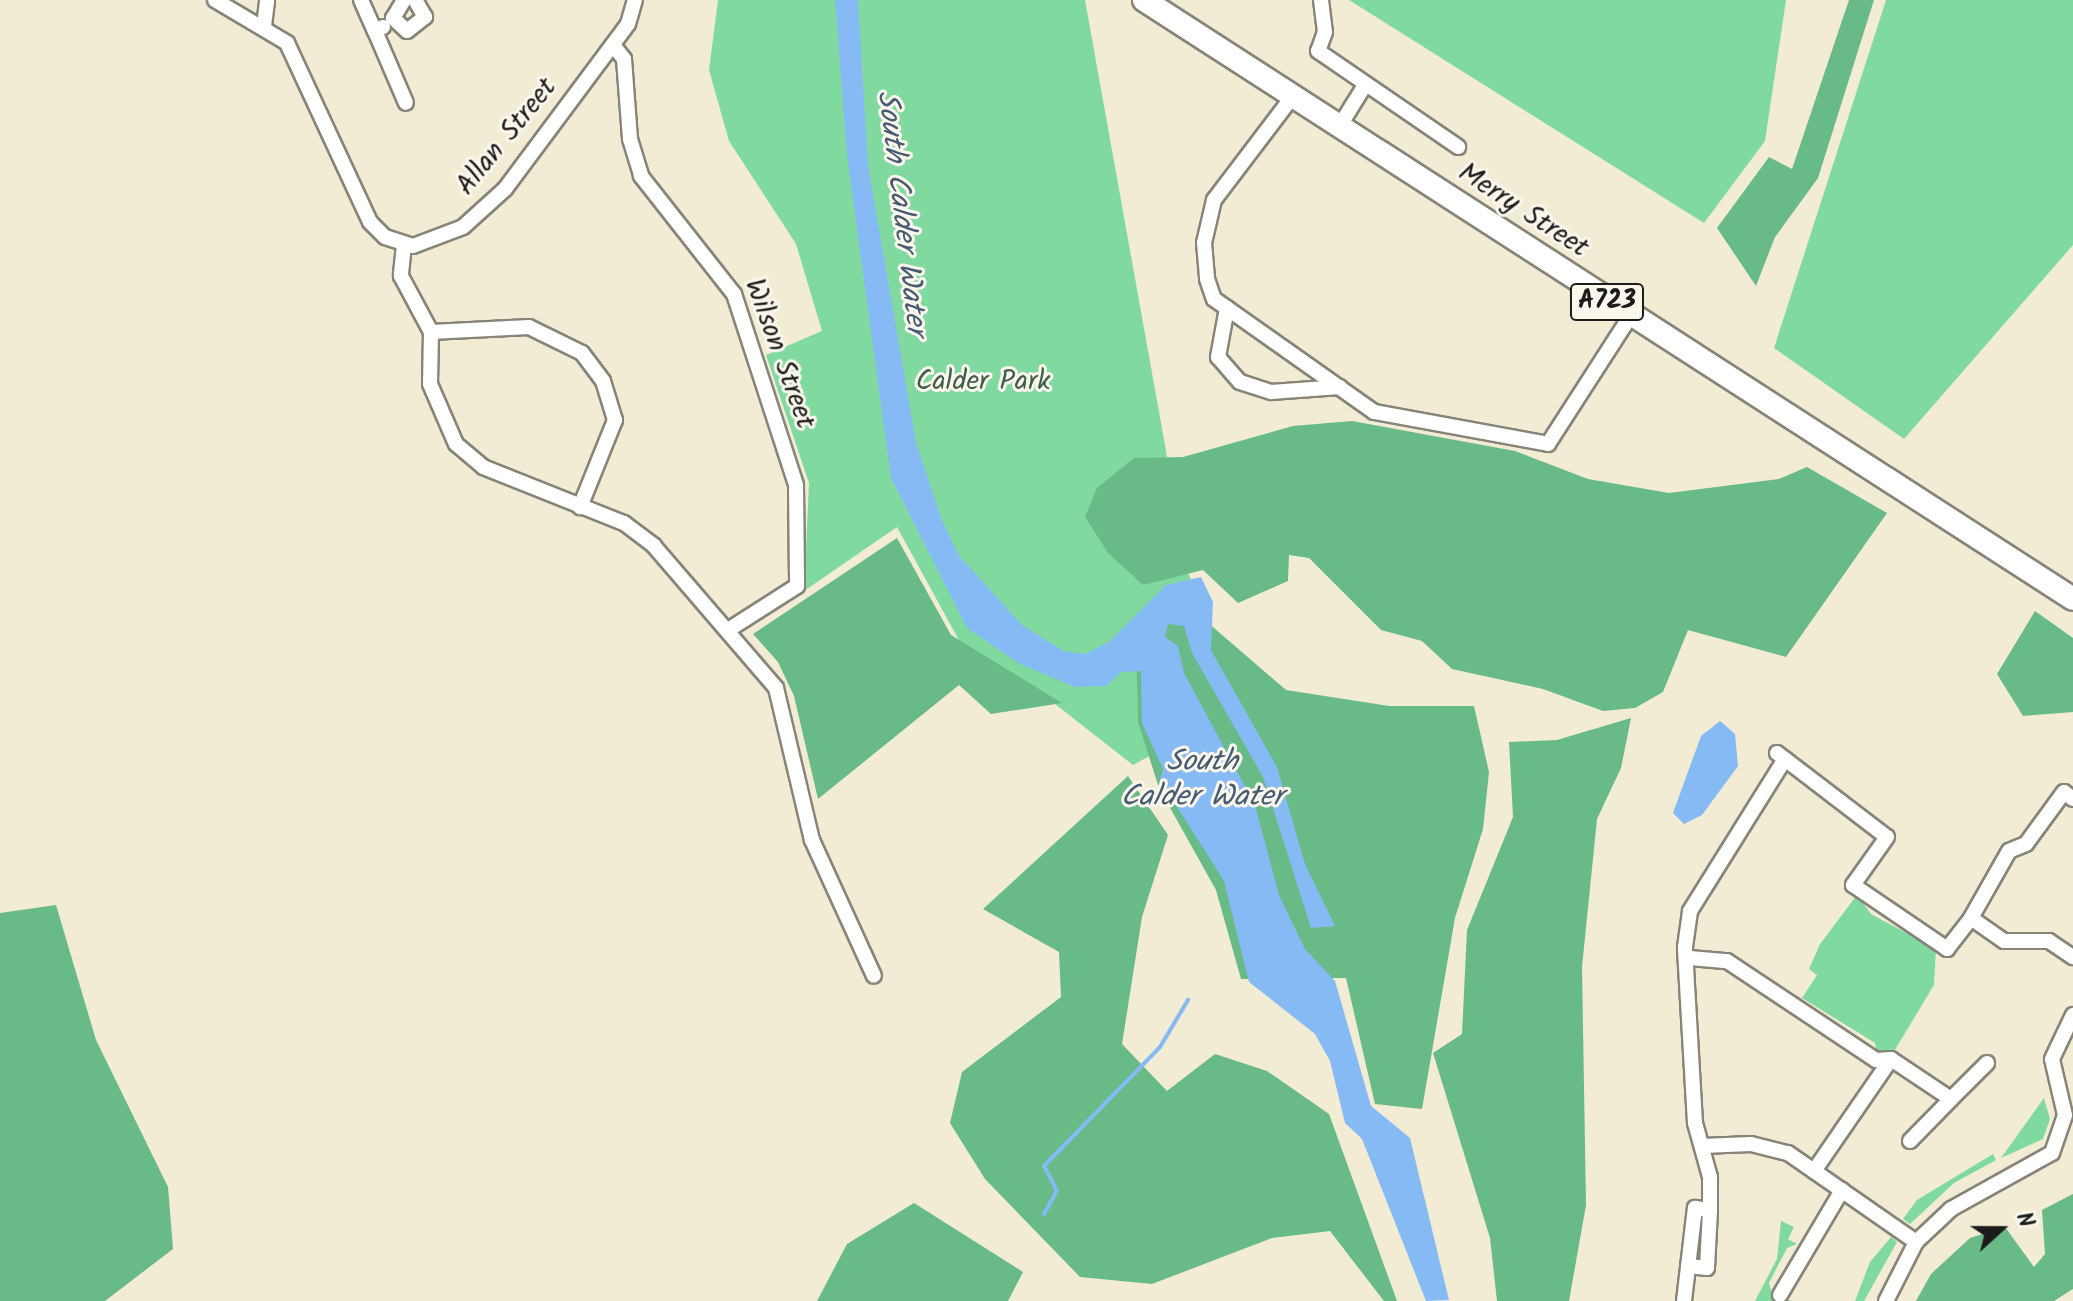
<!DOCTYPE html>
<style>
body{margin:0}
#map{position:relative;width:2073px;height:1301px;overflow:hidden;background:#f2ecd5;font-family:Kalam,sans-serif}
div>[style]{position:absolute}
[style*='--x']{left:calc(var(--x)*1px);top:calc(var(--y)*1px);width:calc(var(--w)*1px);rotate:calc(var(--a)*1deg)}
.green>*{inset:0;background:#80daa0}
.forest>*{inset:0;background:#68ba86}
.water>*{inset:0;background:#86baf4}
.stream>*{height:4px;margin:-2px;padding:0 2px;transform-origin:2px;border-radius:2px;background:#86baf4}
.roads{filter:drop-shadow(2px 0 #878478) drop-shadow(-2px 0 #878478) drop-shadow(0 2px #878478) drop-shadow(0 -2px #878478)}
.minor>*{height:14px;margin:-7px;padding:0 7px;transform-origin:7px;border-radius:7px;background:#fff}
.primary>*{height:22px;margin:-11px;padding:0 11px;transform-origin:11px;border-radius:11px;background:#fff}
span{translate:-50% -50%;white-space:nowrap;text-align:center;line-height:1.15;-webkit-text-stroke:6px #fbf7ec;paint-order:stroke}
.shield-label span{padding:2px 6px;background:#fbf7ec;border:2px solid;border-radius:6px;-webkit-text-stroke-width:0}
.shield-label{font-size:26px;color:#1c1c1c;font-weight:700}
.street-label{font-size:28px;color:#1c1c1c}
.park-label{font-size:28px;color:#3f5e4a}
.water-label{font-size:30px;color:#465b72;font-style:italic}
.north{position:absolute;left:1961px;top:1189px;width:80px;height:80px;-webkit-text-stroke:6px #fbf7ec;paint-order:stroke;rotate:69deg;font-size:22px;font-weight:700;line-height:32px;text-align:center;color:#1c1c1c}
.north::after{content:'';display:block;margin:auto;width:28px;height:36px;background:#1c1c1c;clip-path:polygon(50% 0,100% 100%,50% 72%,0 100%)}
</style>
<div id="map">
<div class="green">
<i style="clip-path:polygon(718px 0,1085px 0,1188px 573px,1247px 703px,1133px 765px,1041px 693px,972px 664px,897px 527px,804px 591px,809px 483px,766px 355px,822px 331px,796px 244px,729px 141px,709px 70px)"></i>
<i style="clip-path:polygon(1349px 0,1786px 0,1765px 141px,1704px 223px)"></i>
<i style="clip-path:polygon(1886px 0,2073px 0,2073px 245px,1904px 439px,1774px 348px)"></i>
<i style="clip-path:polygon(1857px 895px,1871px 914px,1936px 949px,1934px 985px,1893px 1053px,1877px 1053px,1875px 1043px,1802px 998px,1817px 975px,1809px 969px,1820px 944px)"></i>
<i style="clip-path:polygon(2044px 1098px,2050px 1119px,2043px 1139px,2001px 1158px)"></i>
<i style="clip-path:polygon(1993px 1154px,1996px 1160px,1954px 1183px,1910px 1224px,1903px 1219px,1917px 1200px)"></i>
<i style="clip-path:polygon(1781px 1221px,1794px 1227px,1788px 1239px,1797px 1244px,1787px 1248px,1769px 1283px,1772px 1294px,1792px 1301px,1755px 1301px,1777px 1259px)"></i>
<i style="clip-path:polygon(1891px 1237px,1897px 1242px,1864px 1301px,1855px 1301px,1870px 1262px)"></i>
</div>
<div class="forest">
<i style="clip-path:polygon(1849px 0,1874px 0,1818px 178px,1775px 237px,1756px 286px,1717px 228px,1769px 157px,1792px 169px)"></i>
<i style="clip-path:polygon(1352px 421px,1515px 451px,1588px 479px,1669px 493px,1779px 479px,1807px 467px,1887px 513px,1786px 657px,1688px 630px,1663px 692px,1635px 708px,1603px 711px,1543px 689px,1452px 669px,1422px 641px,1381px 630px,1309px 558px,1289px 555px,1288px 581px,1238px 603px,1203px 570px,1143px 585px,1108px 553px,1085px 517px,1097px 488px,1134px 458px,1183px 457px,1293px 426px)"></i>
<i style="clip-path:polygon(897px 538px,951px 635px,1062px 703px,991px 714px,959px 685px,818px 799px,794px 696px,778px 662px,753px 634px)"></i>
<i style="clip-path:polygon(1192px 609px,1286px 690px,1389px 706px,1474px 706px,1489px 772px,1483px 829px,1455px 918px,1422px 1109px,1375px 1104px,1346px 978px,1241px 979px,1216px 890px,1159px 788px,1138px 722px,1136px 643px)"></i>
<i style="clip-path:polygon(2035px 611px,2073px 638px,2073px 712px,2023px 716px,1997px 674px)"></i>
<i style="clip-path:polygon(1631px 718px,1621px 768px,1597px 819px,1582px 967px,1586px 1205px,1569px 1301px,1497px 1301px,1490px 1238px,1433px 1053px,1462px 1034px,1467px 930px,1513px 817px,1509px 742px,1557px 740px)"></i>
<i style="clip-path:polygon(1128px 776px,1168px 835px,1142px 917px,1122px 1044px,1167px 1091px,1215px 1054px,1267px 1071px,1329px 1114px,1397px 1301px,1384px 1301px,1330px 1231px,1272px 1238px,1152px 1284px,1080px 1277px,985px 1179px,950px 1123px,962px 1072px,1061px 997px,1059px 952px,983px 909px)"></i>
<i style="clip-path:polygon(56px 905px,96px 1040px,168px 1187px,173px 1249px,105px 1301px,0 1301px,0 913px)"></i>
<i style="clip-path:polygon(2073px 1194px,2073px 1289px,2054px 1301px,1916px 1301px,1931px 1274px,1970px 1238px,2005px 1227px,2034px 1267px,2045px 1254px,2042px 1210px)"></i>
<i style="clip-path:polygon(914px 1203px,1023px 1272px,1008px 1301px,817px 1301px,847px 1244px)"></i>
</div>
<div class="water">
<i style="clip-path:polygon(835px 0,858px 0,868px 165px,916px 443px,943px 523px,959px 556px,1022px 625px,1063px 651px,1085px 654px,1109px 642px,1166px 585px,1201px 577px,1213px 602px,1211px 650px,1277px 767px,1305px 864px,1335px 926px,1311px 928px,1263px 777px,1192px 653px,1184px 626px,1168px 624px,1165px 637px,1178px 646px,1184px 673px,1255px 805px,1279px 895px,1305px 949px,1335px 981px,1371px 1106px,1410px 1138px,1449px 1300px,1426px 1301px,1362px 1139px,1345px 1123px,1330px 1061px,1315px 1034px,1249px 982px,1224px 881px,1160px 780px,1163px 769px,1142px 723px,1141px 671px,1121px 672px,1106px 686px,1075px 687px,1020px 664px,967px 628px,891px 478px,847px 156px)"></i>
<i style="clip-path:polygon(1720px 721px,1735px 734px,1738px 766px,1702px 815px,1684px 824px,1673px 813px,1701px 736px)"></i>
</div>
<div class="stream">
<i style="--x:1044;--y:1214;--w:26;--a:-61"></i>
<i style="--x:1057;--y:1191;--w:28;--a:-117"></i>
<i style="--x:1044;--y:1166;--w:166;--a:-45.7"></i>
<i style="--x:1160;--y:1047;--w:55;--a:-59.2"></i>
</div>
<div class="roads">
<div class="minor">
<i style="--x:215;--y:0;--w:84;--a:30.8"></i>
<i style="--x:287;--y:43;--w:197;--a:65.1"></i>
<i style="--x:370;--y:222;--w:21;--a:45"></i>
<i style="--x:385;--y:237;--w:29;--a:18"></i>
<i style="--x:413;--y:246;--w:53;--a:-20.8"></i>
<i style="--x:463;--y:227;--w:57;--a:-42.1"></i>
<i style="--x:505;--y:189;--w:206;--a:-53.3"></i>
<i style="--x:628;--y:24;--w:25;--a:-74"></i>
<i style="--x:361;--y:0;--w:34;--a:66"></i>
<i style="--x:375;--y:31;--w:9;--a:-27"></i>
<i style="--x:404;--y:0;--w:21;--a:121"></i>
<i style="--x:393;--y:18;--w:19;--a:43"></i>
<i style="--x:407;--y:31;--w:23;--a:-38"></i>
<i style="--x:425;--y:17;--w:20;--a:-120"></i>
<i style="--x:1321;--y:0;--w:32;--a:83"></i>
<i style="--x:1325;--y:32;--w:20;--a:110"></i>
<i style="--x:1318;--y:51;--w:170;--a:34.4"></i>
<i style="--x:264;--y:26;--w:26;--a:-83"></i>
<i style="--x:375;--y:31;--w:78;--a:66.7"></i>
<i style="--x:613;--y:45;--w:18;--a:52"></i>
<i style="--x:624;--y:59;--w:80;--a:85.7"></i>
<i style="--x:630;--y:139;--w:39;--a:73"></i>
<i style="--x:641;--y:176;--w:150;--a:51.8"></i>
<i style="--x:734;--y:294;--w:201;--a:72"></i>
<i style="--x:796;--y:485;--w:101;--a:89.4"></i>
<i style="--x:797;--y:586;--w:82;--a:147.5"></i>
<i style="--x:1293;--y:96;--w:131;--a:127.2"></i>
<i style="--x:1214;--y:200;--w:44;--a:103.1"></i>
<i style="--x:1204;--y:243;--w:36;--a:85"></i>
<i style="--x:1207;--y:279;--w:21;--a:71"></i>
<i style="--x:1214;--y:299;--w:196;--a:35.2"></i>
<i style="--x:1374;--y:412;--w:177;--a:10.4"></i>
<i style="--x:1548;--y:444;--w:151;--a:-57.2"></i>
<i style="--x:1339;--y:127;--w:49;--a:-58.2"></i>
<i style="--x:404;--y:245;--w:31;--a:96"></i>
<i style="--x:401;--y:276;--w:64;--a:61.8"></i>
<i style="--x:431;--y:332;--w:52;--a:91.1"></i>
<i style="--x:430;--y:384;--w:65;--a:66.6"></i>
<i style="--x:456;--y:444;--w:35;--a:40"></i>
<i style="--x:483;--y:467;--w:152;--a:21.7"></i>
<i style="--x:624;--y:523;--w:38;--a:37"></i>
<i style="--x:654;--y:546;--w:187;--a:49.3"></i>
<i style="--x:776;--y:688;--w:156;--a:76.7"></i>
<i style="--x:812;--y:840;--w:149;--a:65.5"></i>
<i style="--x:1227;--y:308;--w:50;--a:100.4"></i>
<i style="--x:1218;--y:357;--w:33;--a:49"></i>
<i style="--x:1240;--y:382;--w:33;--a:18"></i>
<i style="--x:1271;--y:392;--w:69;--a:-4.1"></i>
<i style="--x:431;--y:332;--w:98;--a:-2.9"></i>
<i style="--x:529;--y:327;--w:59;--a:26.1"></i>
<i style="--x:582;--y:353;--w:35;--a:53"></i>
<i style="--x:603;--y:381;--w:41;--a:72.9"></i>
<i style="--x:615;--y:420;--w:94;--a:111.9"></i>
<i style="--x:1777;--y:753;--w:138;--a:37.4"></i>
<i style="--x:1887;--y:837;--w:59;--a:125.3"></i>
<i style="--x:1853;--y:885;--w:114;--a:34.2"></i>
<i style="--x:1947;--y:949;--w:39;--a:-52"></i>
<i style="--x:2073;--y:799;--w:11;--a:-142"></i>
<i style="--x:2064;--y:792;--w:64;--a:126.2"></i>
<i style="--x:2026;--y:844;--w:18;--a:158"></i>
<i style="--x:2009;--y:851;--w:77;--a:119.6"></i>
<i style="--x:1971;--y:918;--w:40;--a:34.9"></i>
<i style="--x:2004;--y:941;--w:45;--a:0"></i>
<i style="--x:2049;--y:941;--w:29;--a:34"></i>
<i style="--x:1690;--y:958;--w:37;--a:5"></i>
<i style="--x:1727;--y:961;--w:179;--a:33.6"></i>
<i style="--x:1876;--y:1060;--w:15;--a:-4"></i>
<i style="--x:1891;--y:1059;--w:136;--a:124.5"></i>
<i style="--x:1891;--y:1059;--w:72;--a:33.7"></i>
<i style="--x:1951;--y:1099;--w:51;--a:-45"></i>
<i style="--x:1910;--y:1141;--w:59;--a:-45.7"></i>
<i style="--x:1702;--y:1146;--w:49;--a:-2.3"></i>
<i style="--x:1751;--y:1144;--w:38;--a:14"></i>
<i style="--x:1788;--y:1153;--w:156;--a:34.8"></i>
<i style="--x:1688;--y:1266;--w:19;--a:6"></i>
<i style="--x:1707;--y:1268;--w:58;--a:-87"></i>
<i style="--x:1780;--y:1295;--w:122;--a:-59.4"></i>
<i style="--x:1684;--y:1301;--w:94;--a:-83.3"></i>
<i style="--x:1695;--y:1208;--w:15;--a:8"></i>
<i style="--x:1710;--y:1210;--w:33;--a:-90"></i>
<i style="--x:1710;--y:1177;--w:56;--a:-105.5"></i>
<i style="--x:1695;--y:1123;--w:176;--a:-93.3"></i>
<i style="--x:1685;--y:947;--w:36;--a:-82"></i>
<i style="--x:1690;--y:911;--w:179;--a:-58"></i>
<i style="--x:1886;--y:1301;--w:66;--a:-63"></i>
<i style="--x:1916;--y:1242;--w:48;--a:-43.3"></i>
<i style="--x:1951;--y:1209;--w:115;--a:-29"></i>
<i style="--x:2052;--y:1153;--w:40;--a:-71.1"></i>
<i style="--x:2065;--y:1115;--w:57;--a:-103.1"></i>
<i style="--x:2052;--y:1059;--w:49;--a:-64.5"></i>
</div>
<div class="primary">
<i style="--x:1144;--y:0;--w:1105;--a:32.81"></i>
</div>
</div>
<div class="shield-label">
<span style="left:1607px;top:302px">A723</span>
</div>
<div class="street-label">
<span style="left:507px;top:137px;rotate:-51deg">Allan Street</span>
<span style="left:1523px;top:211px;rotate:33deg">Merry Street</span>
<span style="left:779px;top:354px;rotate:70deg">Wilson Street</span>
</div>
<div class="park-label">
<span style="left:983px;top:382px">Calder Park</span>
</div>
<div class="water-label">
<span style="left:901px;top:213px;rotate:83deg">South Calder Water</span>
<span style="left:1202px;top:779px">South<br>Calder Water</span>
</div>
<div class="north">N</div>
</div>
